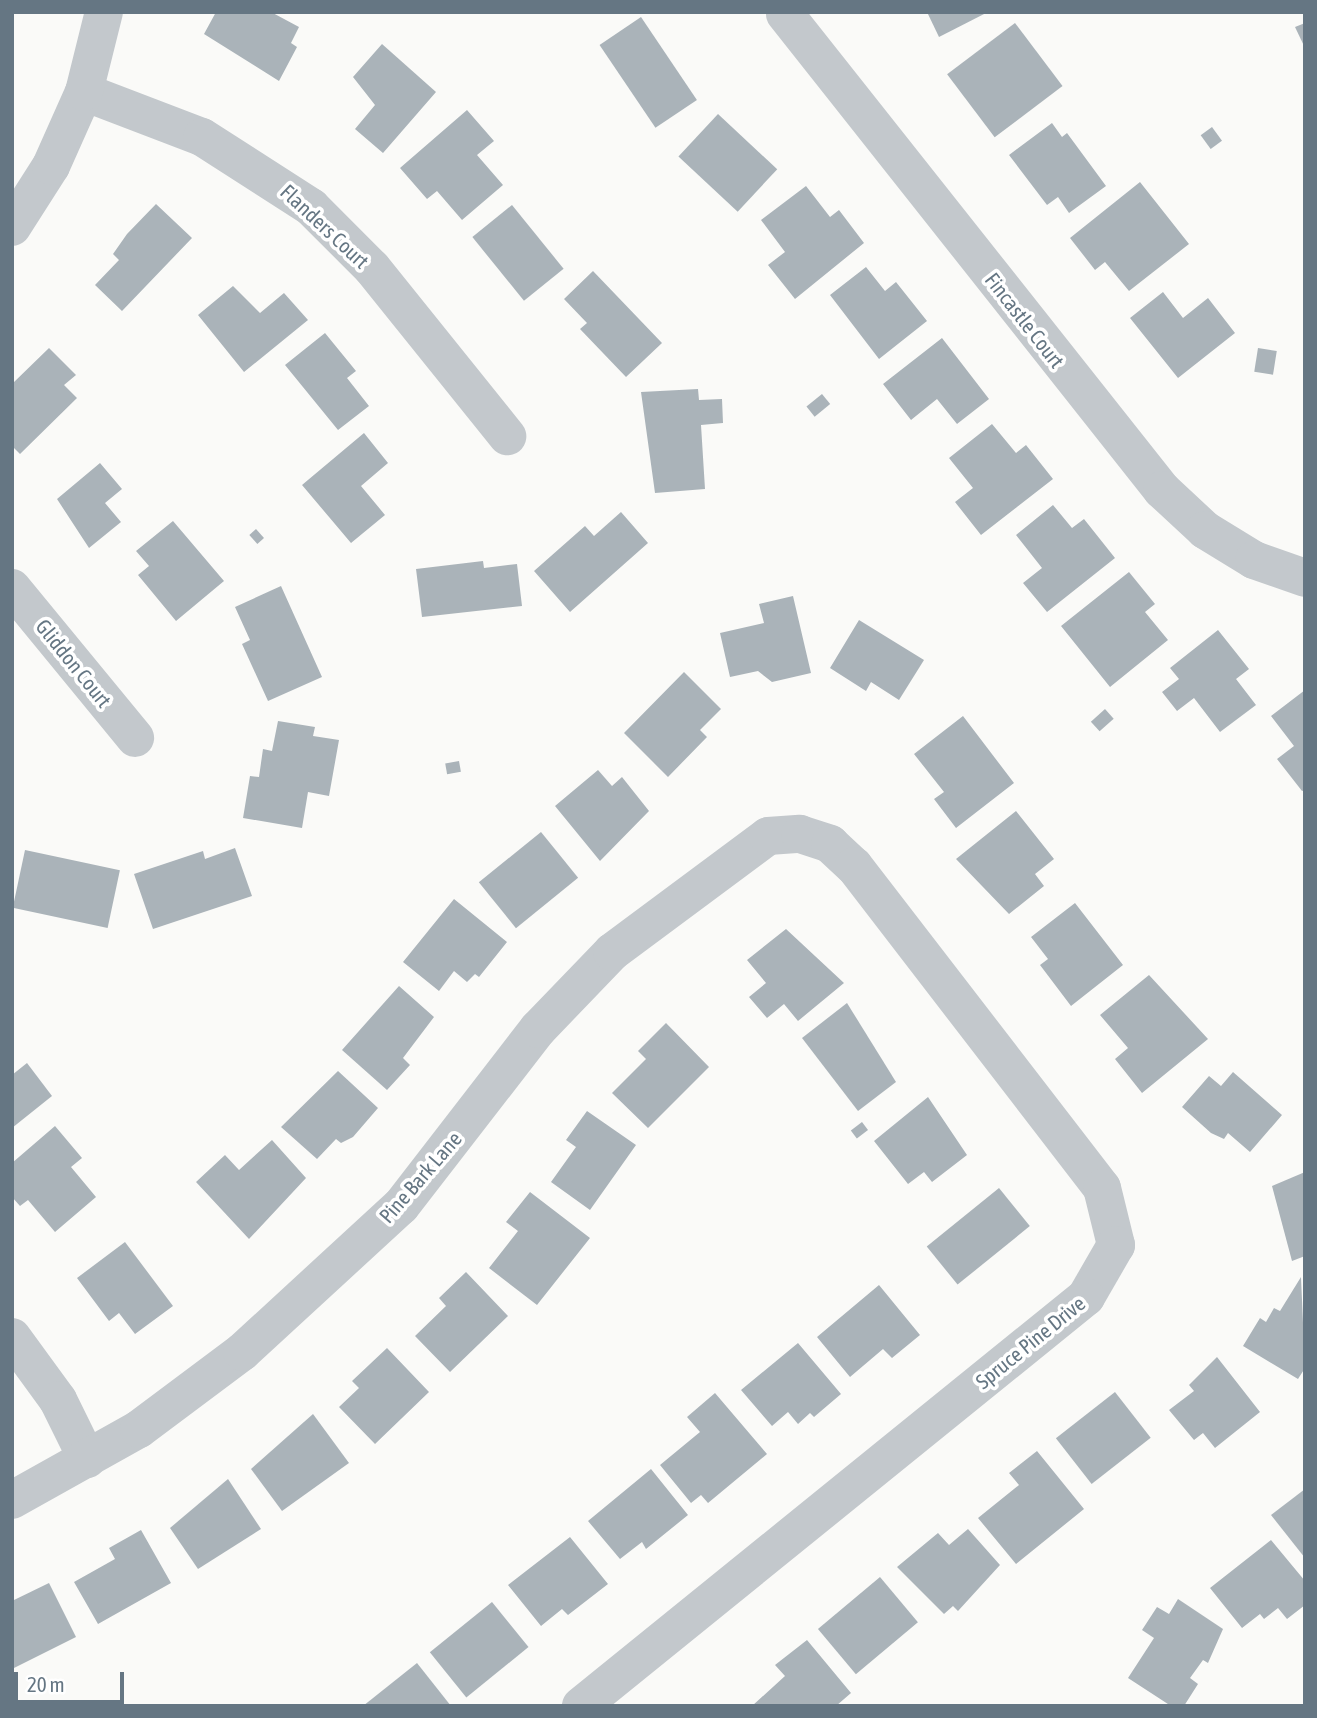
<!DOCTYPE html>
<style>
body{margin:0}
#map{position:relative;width:1317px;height:1718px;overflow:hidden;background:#fafaf8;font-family:"Asap Condensed",sans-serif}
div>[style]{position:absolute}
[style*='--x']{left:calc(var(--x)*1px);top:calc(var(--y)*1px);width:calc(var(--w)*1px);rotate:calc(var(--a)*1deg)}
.building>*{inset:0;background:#aab3b9;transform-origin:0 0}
.minor>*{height:38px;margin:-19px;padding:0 19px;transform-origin:19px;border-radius:19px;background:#c3c8cc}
span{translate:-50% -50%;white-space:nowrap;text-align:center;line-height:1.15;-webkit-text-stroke:7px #fff;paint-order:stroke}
.street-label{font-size:21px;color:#657683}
.frame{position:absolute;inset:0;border:14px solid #657683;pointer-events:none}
.scale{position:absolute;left:14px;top:1672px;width:110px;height:32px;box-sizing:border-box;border:4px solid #657683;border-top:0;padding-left:9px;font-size:21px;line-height:24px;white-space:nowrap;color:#657683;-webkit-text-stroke:5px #fff;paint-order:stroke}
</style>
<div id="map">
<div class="building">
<i style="clip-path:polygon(216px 12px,271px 12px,299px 27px,291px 43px,297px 47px,279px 81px,204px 34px)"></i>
<i style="clip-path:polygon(927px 12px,988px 12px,939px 37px)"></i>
<i style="left:641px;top:17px;width:100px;height:50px;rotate:56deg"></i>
<i style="left:1015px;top:23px;width:79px;height:85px;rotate:53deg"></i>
<i style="clip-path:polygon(1305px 23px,1305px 48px,1295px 27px)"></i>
<i style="clip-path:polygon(382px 44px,436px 92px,383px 153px,355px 129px,375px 105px,353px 77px)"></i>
<i style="clip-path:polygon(467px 110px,494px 141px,477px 155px,503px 185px,462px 220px,437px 191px,427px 199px,400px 168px)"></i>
<i style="left:718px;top:114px;width:81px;height:58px;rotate:43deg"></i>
<i style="clip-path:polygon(1052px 123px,1062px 137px,1067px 133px,1106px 186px,1069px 213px,1058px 197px,1047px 205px,1009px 155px)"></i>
<i style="left:1212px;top:127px;width:17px;height:14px;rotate:54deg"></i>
<i style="clip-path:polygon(1140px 182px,1189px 244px,1129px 291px,1105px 262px,1095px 270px,1070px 238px)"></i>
<i style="clip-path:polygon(806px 186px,830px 217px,839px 210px,864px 243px,795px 299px,768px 265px,785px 252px,761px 220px)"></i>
<i style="clip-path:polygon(156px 204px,192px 238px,122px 311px,95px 285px,119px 260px,113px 254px,127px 234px)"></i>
<i style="left:512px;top:205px;width:82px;height:51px;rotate:51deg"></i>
<i style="clip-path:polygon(866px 267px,885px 291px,896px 282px,927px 321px,879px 359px,830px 295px)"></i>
<i style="clip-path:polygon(593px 271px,662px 343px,626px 377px,580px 329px,587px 323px,564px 299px)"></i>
<i style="clip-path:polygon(233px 286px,260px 313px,284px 293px,308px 320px,244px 372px,198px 315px)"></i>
<i style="clip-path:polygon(1163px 292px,1183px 318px,1208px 298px,1235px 333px,1178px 378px,1130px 318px)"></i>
<i style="clip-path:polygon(325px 333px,356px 371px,347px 378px,369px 406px,338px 430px,285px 365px)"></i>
<i style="clip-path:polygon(942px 338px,989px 399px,957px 424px,937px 399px,911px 420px,883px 384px)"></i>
<i style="clip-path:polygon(49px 348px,76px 375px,64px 385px,77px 398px,20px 454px,12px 446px,12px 384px)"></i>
<i style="left:1258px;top:348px;width:19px;height:24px;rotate:9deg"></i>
<i style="clip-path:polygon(698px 389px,699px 400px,722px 399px,723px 423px,701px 425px,705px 489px,655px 493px,641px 392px)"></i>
<i style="left:822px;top:394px;width:13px;height:20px;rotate:51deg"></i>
<i style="clip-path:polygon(992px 424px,1016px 453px,1026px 445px,1053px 479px,981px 535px,955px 502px,973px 488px,949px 458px)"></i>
<i style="clip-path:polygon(364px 433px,388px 463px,361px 486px,385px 515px,351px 543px,302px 485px)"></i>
<i style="clip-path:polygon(100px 463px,122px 489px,105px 503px,121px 522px,89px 548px,57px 499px)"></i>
<i style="clip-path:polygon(1053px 505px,1072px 528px,1084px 519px,1115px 558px,1047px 612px,1023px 583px,1042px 568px,1016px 535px)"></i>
<i style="clip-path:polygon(621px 512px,648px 543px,570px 612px,534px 571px,585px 526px,594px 536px)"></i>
<i style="clip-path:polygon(173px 521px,224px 581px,176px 621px,138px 575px,149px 566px,136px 551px)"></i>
<i style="left:256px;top:529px;width:12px;height:9px;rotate:48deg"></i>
<i style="clip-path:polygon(483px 561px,484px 568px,517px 564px,522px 606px,422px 617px,416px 569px)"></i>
<i style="clip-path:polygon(1129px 572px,1155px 604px,1145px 612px,1168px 640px,1110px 687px,1061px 626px)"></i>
<i style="clip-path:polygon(281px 586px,322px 677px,268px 701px,242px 644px,250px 640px,235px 607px)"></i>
<i style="clip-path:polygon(793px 596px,811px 673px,772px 682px,758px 671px,730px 677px,720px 633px,764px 623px,759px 604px)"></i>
<i style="clip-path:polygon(859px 620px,924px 660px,899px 700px,871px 682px,866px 691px,830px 668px)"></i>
<i style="clip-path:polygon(1218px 630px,1249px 669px,1236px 679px,1256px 705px,1220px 732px,1194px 698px,1177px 711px,1162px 692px,1179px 679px,1170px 668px)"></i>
<i style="clip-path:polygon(684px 672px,721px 709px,700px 730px,707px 737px,668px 777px,624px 733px)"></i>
<i style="clip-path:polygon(1305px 690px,1305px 790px,1302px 791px,1277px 759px,1294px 746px,1271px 716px)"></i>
<i style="left:1105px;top:709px;width:13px;height:19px;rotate:48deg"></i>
<i style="clip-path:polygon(963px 716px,1014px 783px,956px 828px,934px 799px,944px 792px,914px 754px)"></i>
<i style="clip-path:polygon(278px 721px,315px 727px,313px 736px,339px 740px,329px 796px,308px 792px,302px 828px,243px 818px,250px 776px,259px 777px,263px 749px,272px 751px)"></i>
<i style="left:459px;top:761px;width:11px;height:14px;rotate:80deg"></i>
<i style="clip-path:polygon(598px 770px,612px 786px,622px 777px,649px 811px,600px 861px,555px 806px)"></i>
<i style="clip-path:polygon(1016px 811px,1054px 859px,1035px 874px,1044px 886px,1009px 914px,956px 859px)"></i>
<i style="left:541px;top:832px;width:59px;height:80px;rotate:51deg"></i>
<i style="clip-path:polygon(235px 848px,252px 896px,153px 929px,134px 874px,203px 851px,205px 859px)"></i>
<i style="left:25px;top:850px;width:97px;height:59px;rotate:12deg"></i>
<i style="clip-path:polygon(454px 899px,507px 942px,479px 977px,475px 974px,467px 982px,454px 971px,439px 991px,403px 962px)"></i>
<i style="clip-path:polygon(1075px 903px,1123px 965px,1071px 1006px,1040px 965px,1048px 959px,1031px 937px)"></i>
<i style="clip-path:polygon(786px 929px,844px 983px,798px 1021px,784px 1004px,767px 1018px,749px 997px,766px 983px,747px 960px)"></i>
<i style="clip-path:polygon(1149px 975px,1208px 1039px,1142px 1093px,1115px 1059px,1128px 1048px,1100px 1015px)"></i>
<i style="clip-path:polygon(399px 986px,434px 1017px,403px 1058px,410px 1065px,387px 1090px,342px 1050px)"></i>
<i style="clip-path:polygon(847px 1003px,896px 1082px,858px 1111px,802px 1038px)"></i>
<i style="clip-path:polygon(666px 1023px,709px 1067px,648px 1128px,612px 1093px,646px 1059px,638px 1051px)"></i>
<i style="clip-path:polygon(27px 1063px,52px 1096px,12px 1128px,12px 1075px)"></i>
<i style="clip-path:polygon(338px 1071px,378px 1108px,353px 1137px,341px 1143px,336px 1139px,317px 1159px,281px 1127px)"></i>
<i style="clip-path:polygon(1233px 1072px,1282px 1115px,1250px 1152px,1228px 1133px,1224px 1139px,1211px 1133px,1182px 1107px,1209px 1076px,1221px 1086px)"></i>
<i style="clip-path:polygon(928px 1097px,967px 1155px,932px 1182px,924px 1172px,908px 1184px,874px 1141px)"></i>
<i style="clip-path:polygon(587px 1111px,636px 1145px,590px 1210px,551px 1182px,576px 1147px,566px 1140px)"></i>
<i style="left:862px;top:1122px;width:10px;height:14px;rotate:53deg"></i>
<i style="clip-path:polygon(55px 1126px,82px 1158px,71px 1167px,96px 1197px,55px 1232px,28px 1200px,20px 1206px,12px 1197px,12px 1163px)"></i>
<i style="clip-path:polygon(272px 1140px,306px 1178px,249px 1239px,196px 1182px,225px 1155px,239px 1170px)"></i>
<i style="clip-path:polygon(1305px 1172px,1305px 1256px,1292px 1261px,1272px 1186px)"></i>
<i style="left:999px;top:1188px;width:49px;height:93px;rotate:51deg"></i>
<i style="clip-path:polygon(530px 1192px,590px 1238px,537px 1305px,489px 1268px,518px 1231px,506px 1222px)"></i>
<i style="clip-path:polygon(125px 1242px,173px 1306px,135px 1334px,119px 1313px,109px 1321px,77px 1278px)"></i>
<i style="clip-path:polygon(466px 1272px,508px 1316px,450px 1372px,415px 1336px,446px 1306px,439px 1298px)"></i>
<i style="clip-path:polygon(1301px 1277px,1305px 1368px,1298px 1379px,1243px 1346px,1260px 1318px,1266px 1322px,1274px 1308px,1280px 1311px)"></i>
<i style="clip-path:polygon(879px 1285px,920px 1335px,892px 1358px,883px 1349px,850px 1377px,817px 1337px)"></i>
<i style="clip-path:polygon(798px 1343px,841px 1394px,814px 1417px,810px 1413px,798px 1424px,788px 1412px,772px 1426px,741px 1390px)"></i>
<i style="clip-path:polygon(387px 1348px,429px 1392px,375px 1444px,339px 1407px,359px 1388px,352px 1381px)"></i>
<i style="clip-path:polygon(1217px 1357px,1260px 1412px,1215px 1448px,1203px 1433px,1194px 1440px,1169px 1410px,1194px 1391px,1189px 1385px)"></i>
<i style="left:1115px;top:1392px;width:58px;height:75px;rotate:52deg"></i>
<i style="clip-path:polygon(715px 1393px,767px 1454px,708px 1503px,701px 1495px,691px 1503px,660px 1465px,700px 1432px,687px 1417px)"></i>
<i style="clip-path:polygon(313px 1414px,349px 1463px,282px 1511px,251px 1469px)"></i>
<i style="clip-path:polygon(1037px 1451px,1084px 1509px,1016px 1564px,978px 1518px,1019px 1485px,1009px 1473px)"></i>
<i style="clip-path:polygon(651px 1469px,688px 1515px,646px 1549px,642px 1542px,620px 1559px,588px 1521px)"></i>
<i style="clip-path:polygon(228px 1479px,261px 1529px,198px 1569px,170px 1528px)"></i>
<i style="clip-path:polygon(1305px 1489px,1305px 1558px,1271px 1515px)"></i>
<i style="clip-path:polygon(968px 1529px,1000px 1565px,958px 1611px,953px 1606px,944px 1614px,897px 1567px,938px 1533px,949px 1545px)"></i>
<i style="clip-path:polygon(141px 1530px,171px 1583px,98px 1624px,74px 1582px,115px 1559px,109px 1548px)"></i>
<i style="clip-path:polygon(570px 1537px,608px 1584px,568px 1615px,562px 1609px,541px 1626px,508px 1585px)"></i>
<i style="clip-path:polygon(1271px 1540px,1305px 1581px,1305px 1605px,1287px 1619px,1278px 1608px,1264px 1619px,1260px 1614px,1242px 1628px,1210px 1588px)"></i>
<i style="left:880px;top:1577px;width:59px;height:81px;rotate:50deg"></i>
<i style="clip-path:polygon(49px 1583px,76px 1637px,12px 1669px,14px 1600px)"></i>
<i style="clip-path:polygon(1178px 1599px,1223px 1629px,1208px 1663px,1203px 1660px,1190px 1678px,1198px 1684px,1184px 1706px,1171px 1706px,1128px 1678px,1154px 1638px,1142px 1630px,1157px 1607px,1169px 1614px)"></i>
<i style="left:492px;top:1602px;width:58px;height:80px;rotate:51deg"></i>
<i style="clip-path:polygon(807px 1640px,851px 1693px,836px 1706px,752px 1706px,785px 1676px,775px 1665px)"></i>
<i style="clip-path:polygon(417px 1663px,451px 1706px,363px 1706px)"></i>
</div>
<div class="minor">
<i style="--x:785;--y:14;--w:607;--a:51.62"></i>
<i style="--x:1162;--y:490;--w:59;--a:42.9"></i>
<i style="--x:1205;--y:530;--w:57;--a:31.5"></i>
<i style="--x:1254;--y:560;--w:54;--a:19.4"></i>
<i style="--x:84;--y:92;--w:126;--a:20.9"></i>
<i style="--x:202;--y:137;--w:130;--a:32.7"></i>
<i style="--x:311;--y:207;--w:86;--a:45"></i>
<i style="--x:372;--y:268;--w:216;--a:51.2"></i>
<i style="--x:12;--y:227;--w:72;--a:-57.4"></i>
<i style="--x:51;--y:166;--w:81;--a:-66"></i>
<i style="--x:84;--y:92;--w:82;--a:-76"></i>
<i style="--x:12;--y:588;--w:194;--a:50.6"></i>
<i style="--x:12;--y:1337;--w:78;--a:53.9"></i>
<i style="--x:58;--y:1400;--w:66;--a:63.8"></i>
<i style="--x:12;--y:1500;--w:145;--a:-29.2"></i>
<i style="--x:139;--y:1429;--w:129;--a:-36.8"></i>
<i style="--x:242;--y:1352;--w:216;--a:-42.6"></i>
<i style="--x:401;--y:1206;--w:224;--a:-52.3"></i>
<i style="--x:538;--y:1029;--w:107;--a:-46.1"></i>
<i style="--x:612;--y:952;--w:194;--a:-36.6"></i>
<i style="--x:768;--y:836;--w:32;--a:-4"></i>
<i style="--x:800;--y:834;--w:32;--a:18"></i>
<i style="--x:830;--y:844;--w:33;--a:43"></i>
<i style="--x:854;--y:866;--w:406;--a:52.4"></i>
<i style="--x:1102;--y:1188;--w:59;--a:76.2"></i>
<i style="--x:1116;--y:1245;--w:60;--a:120"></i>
<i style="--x:1086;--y:1297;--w:650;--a:141"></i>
</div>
<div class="street-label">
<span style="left:325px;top:226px;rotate:43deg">Flanders Court</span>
<span style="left:1025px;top:320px;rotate:52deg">Fincastle Court</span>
<span style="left:74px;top:663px;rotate:51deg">Gliddon Court</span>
<span style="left:420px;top:1177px;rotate:-49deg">Pine Bark Lane</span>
<span style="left:1030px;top:1342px;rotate:-39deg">Spruce Pine Drive</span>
</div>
<div class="frame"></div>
<div class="scale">20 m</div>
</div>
